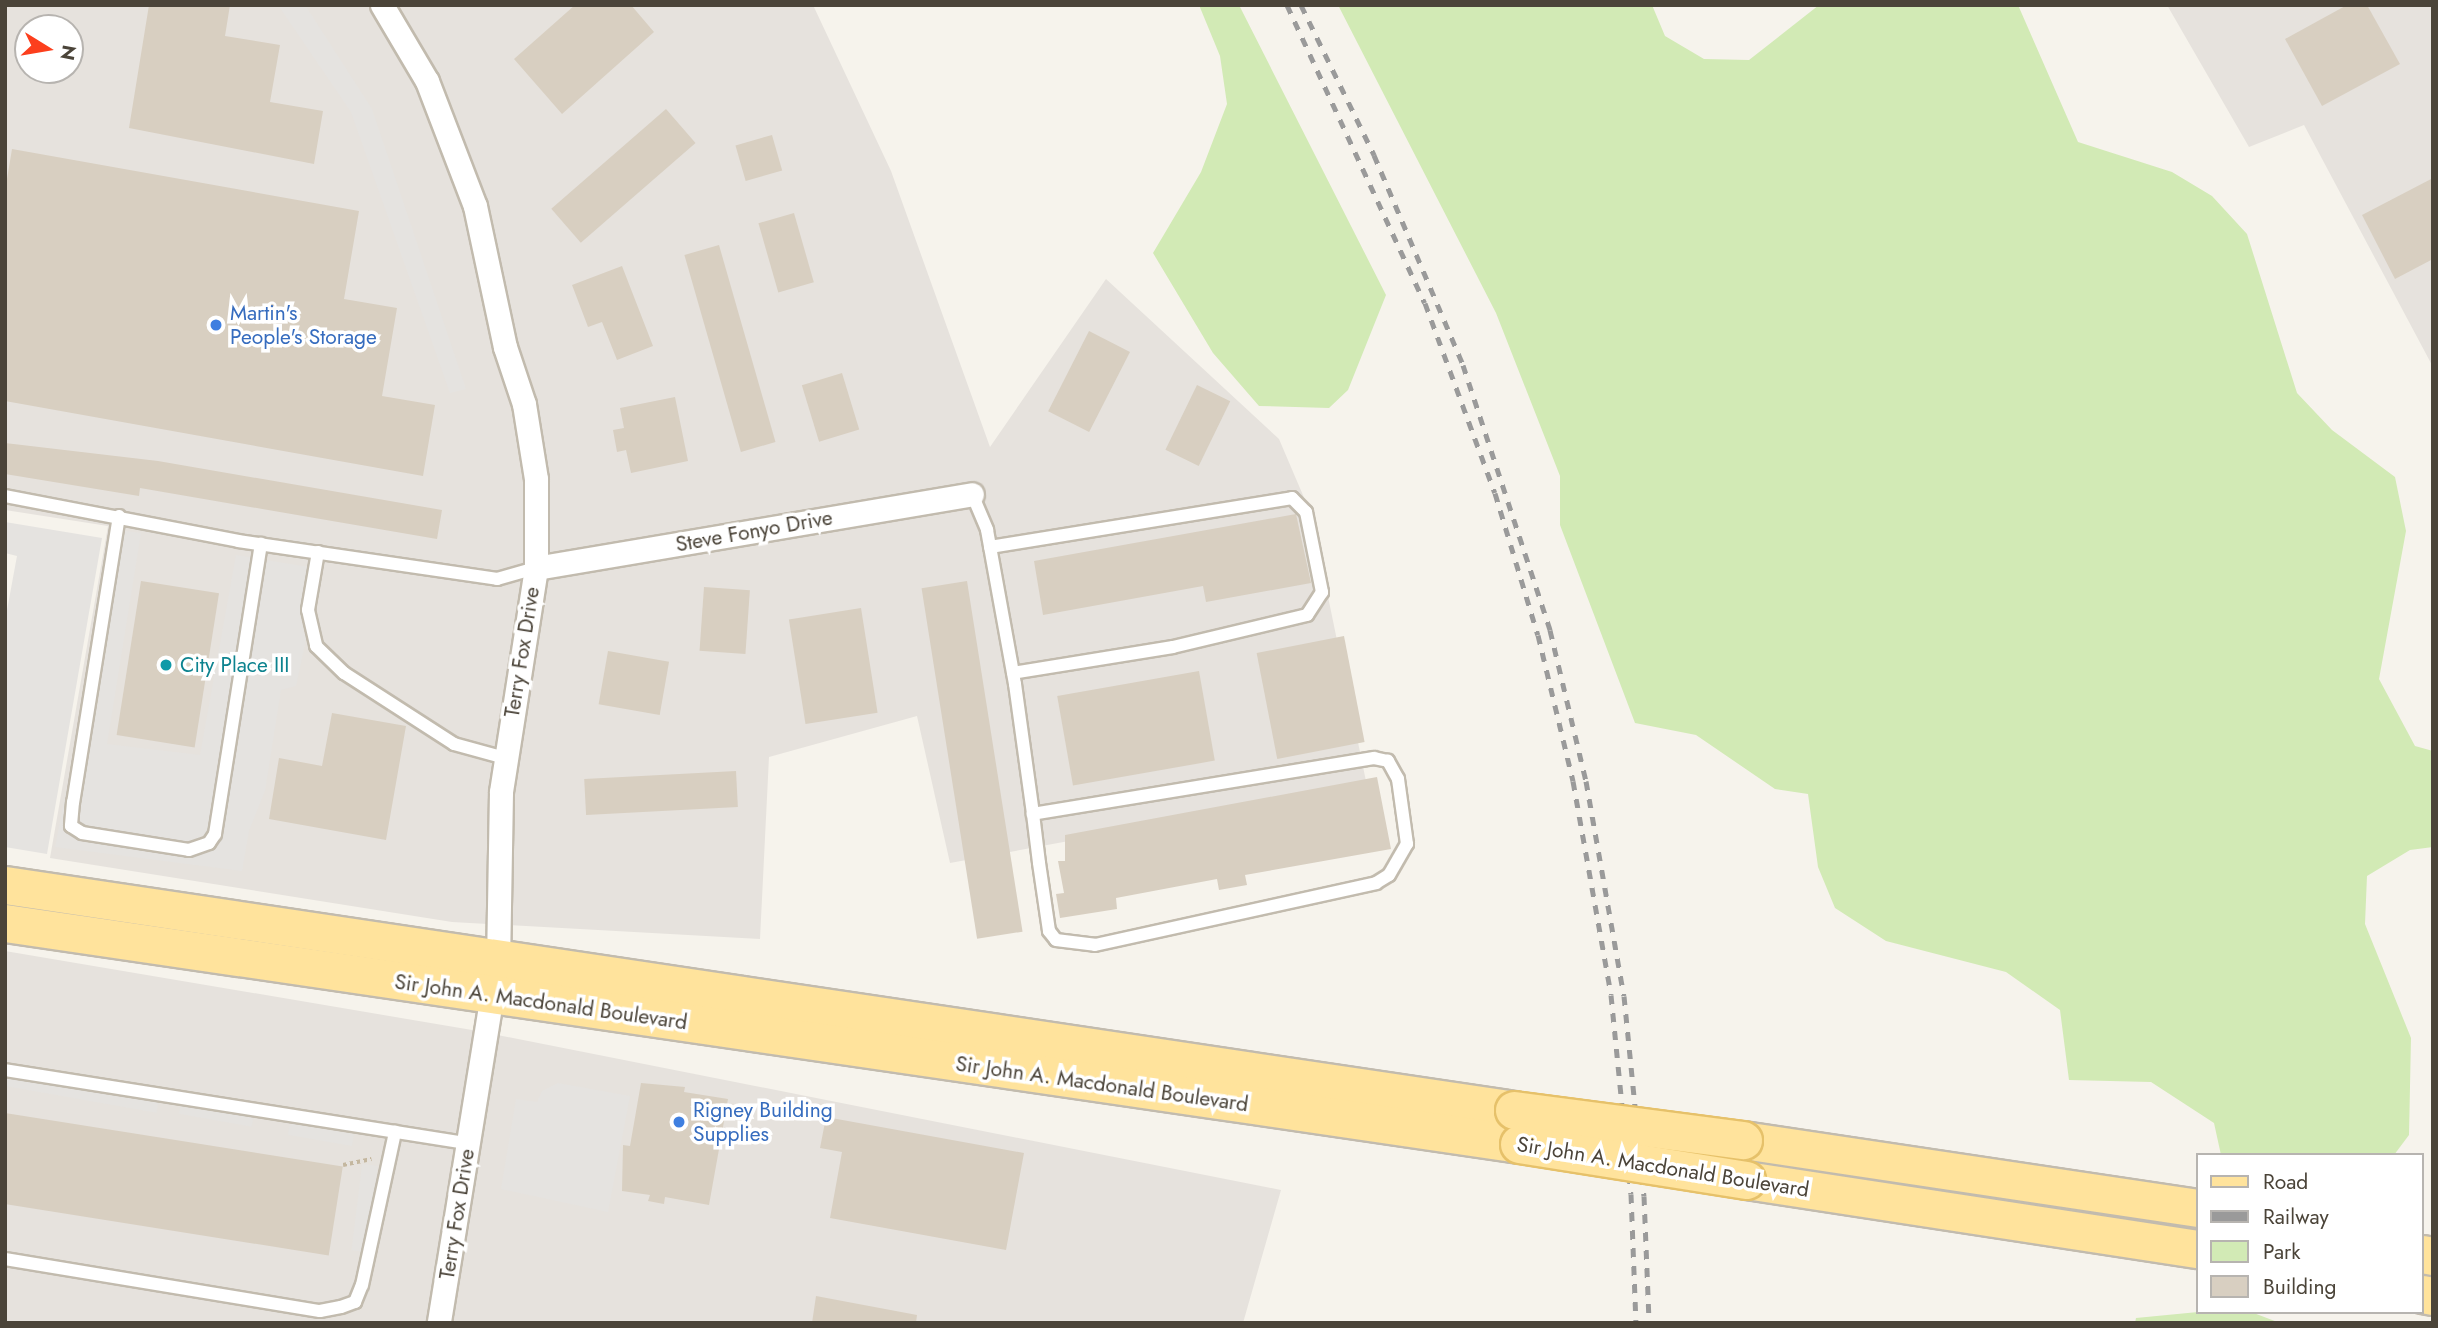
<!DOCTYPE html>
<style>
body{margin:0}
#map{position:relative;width:2438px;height:1328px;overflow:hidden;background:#f6f3ec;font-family:Jost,sans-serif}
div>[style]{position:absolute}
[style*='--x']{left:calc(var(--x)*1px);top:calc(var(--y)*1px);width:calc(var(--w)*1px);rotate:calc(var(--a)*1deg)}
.industrial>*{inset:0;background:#e6e2dd}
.green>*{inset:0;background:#d2eab5}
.parking>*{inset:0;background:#e5e3e0;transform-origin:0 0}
.building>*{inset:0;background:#d8cfc1;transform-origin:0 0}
.path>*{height:3.5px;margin-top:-1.75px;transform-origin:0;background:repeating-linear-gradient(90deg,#c4b79f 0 3.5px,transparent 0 7px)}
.roads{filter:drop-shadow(2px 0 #c2bbae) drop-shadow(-2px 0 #c2bbae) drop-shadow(0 2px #c2bbae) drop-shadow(0 -2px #c2bbae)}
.lane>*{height:12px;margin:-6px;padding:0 6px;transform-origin:6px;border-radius:6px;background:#fff}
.street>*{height:23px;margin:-11.5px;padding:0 11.5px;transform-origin:11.5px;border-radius:11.5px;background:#fff}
.primary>*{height:37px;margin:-18.5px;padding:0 18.5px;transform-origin:18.5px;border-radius:18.5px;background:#ffe39c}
.rail>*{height:5px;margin-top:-2.5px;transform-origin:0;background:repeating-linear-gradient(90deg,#9a9a9a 0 9px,transparent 0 18px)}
.bridges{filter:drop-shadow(2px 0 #e6c16a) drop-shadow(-2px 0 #e6c16a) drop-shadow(0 2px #e6c16a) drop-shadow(0 -2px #e6c16a)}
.primary-bridge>*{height:37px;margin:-18.5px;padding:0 18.5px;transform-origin:18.5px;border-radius:18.5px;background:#ffe39c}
.dots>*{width:19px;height:19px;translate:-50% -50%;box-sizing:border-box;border:4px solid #fff;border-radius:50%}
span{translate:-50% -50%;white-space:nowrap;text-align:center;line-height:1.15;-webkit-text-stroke:7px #fff;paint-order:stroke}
.shop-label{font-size:21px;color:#366cbe}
.left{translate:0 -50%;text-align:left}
.street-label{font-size:21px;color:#4b4439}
.culture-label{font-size:21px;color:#0d838f}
.frame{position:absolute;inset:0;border:7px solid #4b4439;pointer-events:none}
.legend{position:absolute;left:2196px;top:1153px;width:228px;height:161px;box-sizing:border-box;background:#fff;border:2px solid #b7b4b0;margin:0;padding:9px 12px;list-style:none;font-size:21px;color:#4b4439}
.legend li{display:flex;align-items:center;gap:14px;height:35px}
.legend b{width:35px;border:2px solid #b7b4b0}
.north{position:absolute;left:14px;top:14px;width:70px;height:70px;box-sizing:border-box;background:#fff;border:2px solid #b7b4b0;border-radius:50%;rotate:101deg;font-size:19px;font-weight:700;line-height:28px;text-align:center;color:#4b4439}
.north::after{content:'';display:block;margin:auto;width:24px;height:32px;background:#fc3f1d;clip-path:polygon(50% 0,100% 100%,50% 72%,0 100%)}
</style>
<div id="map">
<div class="industrial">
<i style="clip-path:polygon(evenodd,5px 5px,813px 5px,891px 171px,990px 447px,1106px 279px,1279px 439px,1311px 514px,1367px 786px,950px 863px,917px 716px,769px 757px,760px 939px,452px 922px,50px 858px,108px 526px,5px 510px,5px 5px,28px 28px,70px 28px,70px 70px,28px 70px,28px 28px)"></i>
<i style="clip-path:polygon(2167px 5px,2433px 5px,2433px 367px,2304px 125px,2249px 147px)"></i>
<i style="clip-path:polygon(5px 951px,472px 1030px,1281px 1190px,1243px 1323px,5px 1323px)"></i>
</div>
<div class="green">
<i style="clip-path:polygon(1199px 5px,1239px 5px,1386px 295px,1348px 390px,1329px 408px,1259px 406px,1213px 353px,1153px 253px,1201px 172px,1227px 104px,1220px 56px)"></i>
<i style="clip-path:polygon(1338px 5px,1652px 5px,1665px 36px,1704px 59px,1749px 60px,1819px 5px,2018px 5px,2078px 142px,2172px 172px,2212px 196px,2247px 234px,2297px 393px,2332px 430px,2395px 477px,2406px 531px,2379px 679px,2415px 746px,2433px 751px,2433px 847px,2410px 850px,2367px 876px,2365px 924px,2411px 1038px,2409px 1135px,2394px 1155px,2221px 1155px,2214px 1123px,2151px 1082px,2069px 1080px,2060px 1010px,2006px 972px,1886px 941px,1835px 908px,1818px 867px,1808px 794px,1775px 789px,1696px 735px,1635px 723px,1560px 525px,1560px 476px,1496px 313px)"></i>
<i style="clip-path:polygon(2198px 1312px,2251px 1312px,2280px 1323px,2135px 1323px,2136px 1318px)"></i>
</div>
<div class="parking">
<i style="clip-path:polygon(278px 5px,305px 5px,372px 109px,466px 389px,450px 393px,351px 112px)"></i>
<i style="clip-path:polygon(5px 522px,102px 538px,47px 854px,5px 847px,5px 621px,17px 556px,5px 553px)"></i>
<i style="clip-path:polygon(117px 530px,141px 533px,107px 744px,200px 755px,236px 555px,321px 569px,296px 686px,281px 690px,265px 791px,249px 831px,242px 871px,55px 847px)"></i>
<i style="left:6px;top:1074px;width:155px;height:12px;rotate:10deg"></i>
<i style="clip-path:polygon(558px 1083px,630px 1096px,608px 1212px,501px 1189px,516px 1099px,537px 1102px,542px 1091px)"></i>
<i style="left:181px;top:1102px;width:74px;height:12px;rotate:10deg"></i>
<i style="left:290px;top:1123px;width:65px;height:12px;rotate:10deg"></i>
<i style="left:362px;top:1164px;width:16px;height:87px;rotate:7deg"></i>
</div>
<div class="building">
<i style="clip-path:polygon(149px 5px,230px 5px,225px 36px,280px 45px,270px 102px,323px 111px,314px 164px,129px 128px)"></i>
<i style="clip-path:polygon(575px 5px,631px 5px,654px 32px,562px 114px,514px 59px)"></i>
<i style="clip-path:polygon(2347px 5px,2367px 5px,2400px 64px,2322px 106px,2285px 39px)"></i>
<i style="left:666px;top:109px;width:45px;height:152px;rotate:49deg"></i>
<i style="left:772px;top:135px;width:37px;height:38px;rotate:74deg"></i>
<i style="clip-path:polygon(12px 149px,359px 211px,344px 299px,397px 308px,382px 396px,435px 405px,423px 476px,5px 401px,5px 191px)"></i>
<i style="clip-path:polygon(2433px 178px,2433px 259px,2395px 279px,2362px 215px)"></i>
<i style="left:794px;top:213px;width:72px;height:37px;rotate:74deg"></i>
<i style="left:719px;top:245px;width:205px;height:36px;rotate:74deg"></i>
<i style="clip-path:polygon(622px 266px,653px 346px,617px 360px,602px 322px,588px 327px,572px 285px)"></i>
<i style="left:1089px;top:331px;width:46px;height:90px;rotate:27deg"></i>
<i style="left:842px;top:373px;width:59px;height:42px;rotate:73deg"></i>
<i style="left:1197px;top:385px;width:37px;height:72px;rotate:26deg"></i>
<i style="clip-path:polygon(675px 397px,688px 461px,631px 473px,626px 450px,617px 452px,613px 430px,624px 428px,620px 408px)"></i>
<i style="clip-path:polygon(5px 443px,158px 461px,442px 510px,437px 539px,140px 488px,139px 496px,5px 474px)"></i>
<i style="clip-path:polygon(1296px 514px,1311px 583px,1206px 602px,1203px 586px,1043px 615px,1034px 561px)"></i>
<i style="left:141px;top:581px;width:79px;height:156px;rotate:9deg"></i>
<i style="left:967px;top:581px;width:355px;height:46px;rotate:81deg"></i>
<i style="left:704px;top:587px;width:46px;height:64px;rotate:4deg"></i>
<i style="left:861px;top:608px;width:106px;height:73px;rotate:81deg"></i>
<i style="left:1344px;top:636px;width:108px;height:89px;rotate:79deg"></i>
<i style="left:608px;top:651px;width:62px;height:54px;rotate:10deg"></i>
<i style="left:1199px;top:671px;width:91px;height:144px;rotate:80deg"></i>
<i style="clip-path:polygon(332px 713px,406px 726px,386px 840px,269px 819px,279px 758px,322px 766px)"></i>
<i style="left:736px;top:771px;width:36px;height:152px;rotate:87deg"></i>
<i style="clip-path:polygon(1377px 777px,1391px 849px,1245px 875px,1247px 885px,1219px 890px,1217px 879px,1116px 898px,1117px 909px,1060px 918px,1056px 894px,1064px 893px,1058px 861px,1065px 861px,1065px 835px)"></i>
<i style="clip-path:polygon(641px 1083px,685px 1087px,684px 1092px,728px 1099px,709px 1205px,665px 1197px,664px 1204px,648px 1201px,650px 1195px,622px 1191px,623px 1145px,630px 1146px)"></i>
<i style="left:5px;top:1113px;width:342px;height:90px;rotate:9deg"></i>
<i style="clip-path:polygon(826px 1117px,1024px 1153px,1006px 1250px,830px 1218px,842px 1152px,820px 1148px)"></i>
<i style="clip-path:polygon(816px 1296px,917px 1315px,916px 1323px,812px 1323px)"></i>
</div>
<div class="path">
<i style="--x:343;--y:1165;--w:29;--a:-12"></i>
</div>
<div class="roads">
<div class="lane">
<i style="--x:972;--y:494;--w:39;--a:67"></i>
<i style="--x:987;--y:530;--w:157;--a:79.7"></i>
<i style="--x:1015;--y:684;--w:131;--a:82.1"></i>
<i style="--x:1033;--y:814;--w:49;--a:83"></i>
<i style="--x:1039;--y:863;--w:69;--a:81.6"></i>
<i style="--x:1049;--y:931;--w:11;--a:52"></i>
<i style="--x:1056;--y:940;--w:39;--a:7"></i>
<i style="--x:1095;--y:945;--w:288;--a:-12.4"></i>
<i style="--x:1376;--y:883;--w:15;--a:-32"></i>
<i style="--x:1389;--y:875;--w:36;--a:-60"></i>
<i style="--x:1407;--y:844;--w:66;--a:-97.9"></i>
<i style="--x:1398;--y:779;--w:21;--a:-119"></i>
<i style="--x:1388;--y:761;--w:14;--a:-168"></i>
<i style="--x:1374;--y:758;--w:346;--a:170.7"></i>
<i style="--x:5;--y:496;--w:237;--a:10.9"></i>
<i style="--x:238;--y:541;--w:262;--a:8.3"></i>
<i style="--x:497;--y:579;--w:41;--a:-15.8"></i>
<i style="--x:119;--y:516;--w:290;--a:99.1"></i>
<i style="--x:73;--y:802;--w:24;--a:95"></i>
<i style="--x:71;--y:826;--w:13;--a:32"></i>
<i style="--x:82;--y:833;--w:108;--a:9"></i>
<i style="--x:189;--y:850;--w:21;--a:-19"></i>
<i style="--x:209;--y:843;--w:11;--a:-56"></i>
<i style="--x:215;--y:834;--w:294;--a:-81"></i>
<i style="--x:990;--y:547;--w:306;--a:-9.2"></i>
<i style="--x:1292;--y:498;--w:20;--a:45"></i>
<i style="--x:1306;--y:512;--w:82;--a:78.7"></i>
<i style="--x:1322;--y:592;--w:27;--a:123"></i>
<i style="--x:1307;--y:615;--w:138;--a:166.6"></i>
<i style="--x:1173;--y:647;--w:162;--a:170.8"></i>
<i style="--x:318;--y:552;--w:59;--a:99.8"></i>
<i style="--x:308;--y:610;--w:37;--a:77"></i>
<i style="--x:316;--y:646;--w:39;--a:44"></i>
<i style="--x:344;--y:673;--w:131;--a:32.8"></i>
<i style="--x:454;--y:744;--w:53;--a:15.4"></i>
<i style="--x:5;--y:1070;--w:469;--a:9"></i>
<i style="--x:5;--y:1259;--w:319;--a:9.4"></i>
<i style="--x:320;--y:1311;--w:21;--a:-11"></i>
<i style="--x:341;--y:1307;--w:15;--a:-20"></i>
<i style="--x:355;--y:1302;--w:18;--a:-68"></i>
<i style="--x:362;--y:1285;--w:157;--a:-77.8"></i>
</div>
<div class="street">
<i style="--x:382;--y:5;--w:88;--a:59.4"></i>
<i style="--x:427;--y:81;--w:134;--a:69"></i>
<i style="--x:475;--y:206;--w:144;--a:78"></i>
<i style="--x:505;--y:347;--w:60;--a:71.6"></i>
<i style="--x:524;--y:404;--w:76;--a:80.9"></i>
<i style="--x:536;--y:479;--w:89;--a:90"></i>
<i style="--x:536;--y:568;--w:227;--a:98.9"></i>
<i style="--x:501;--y:792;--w:165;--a:91"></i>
<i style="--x:498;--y:957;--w:371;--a:99.2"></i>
<i style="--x:536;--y:568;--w:442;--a:-9.6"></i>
</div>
<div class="primary">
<i style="--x:5;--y:885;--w:1526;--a:8.48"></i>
<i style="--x:5;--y:923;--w:1530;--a:8.3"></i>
<i style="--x:1743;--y:1140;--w:460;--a:8.5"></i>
<i style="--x:1746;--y:1180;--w:457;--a:8.7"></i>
<i style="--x:2422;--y:1254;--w:11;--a:10"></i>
<i style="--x:2422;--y:1294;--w:11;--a:10"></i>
</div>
</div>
<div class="rail">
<i style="--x:1287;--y:5;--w:328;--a:65.2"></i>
<i style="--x:1425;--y:303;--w:202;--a:69.8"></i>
<i style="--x:1495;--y:493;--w:148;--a:73.2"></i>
<i style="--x:1538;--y:635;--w:150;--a:76.5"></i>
<i style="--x:1573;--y:781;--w:217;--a:79.9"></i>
<i style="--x:1611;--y:995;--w:200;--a:84.3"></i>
<i style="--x:1631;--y:1194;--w:129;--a:87.8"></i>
<i style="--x:1301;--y:5;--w:167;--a:64"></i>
<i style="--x:1374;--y:155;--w:228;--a:67"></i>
<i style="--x:1463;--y:365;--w:279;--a:71.8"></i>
<i style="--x:1550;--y:630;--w:155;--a:76.6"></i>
<i style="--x:1586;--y:781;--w:218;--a:80"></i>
<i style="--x:1624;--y:996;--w:201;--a:84.3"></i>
<i style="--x:1644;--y:1196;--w:127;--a:87.7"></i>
</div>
<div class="bridges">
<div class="primary-bridge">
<i style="--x:1514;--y:1110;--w:231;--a:7.5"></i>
<i style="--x:1519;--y:1144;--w:230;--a:9"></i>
</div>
</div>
<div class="dots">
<i style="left:216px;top:325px;background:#3f7fe0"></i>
<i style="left:166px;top:665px;background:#0f9aa8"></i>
<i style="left:679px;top:1122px;background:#3f7fe0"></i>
</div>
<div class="shop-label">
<span class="left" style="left:230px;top:325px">Martin's<br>People's Storage</span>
<span class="left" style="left:693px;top:1122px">Rigney Building<br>Supplies</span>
</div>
<div class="street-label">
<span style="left:754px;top:531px;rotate:-10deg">Steve Fonyo Drive</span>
<span style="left:522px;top:652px;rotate:-81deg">Terry Fox Drive</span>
<span style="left:541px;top:1002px;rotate:8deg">Sir John A. Macdonald Boulevard</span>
<span style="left:1102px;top:1084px;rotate:8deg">Sir John A. Macdonald Boulevard</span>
<span style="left:1663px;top:1167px;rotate:9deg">Sir John A. Macdonald Boulevard</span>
<span style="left:457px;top:1214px;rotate:-81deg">Terry Fox Drive</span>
</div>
<div class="culture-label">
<span class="left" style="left:180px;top:665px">City Place III</span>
</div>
<div class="frame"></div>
<ul class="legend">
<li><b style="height:9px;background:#ffe39c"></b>Road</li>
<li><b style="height:9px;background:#9a9a9a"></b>Railway</li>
<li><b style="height:19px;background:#d2eab5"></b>Park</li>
<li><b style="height:19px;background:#d8cfc1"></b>Building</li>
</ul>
<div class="north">N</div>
</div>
